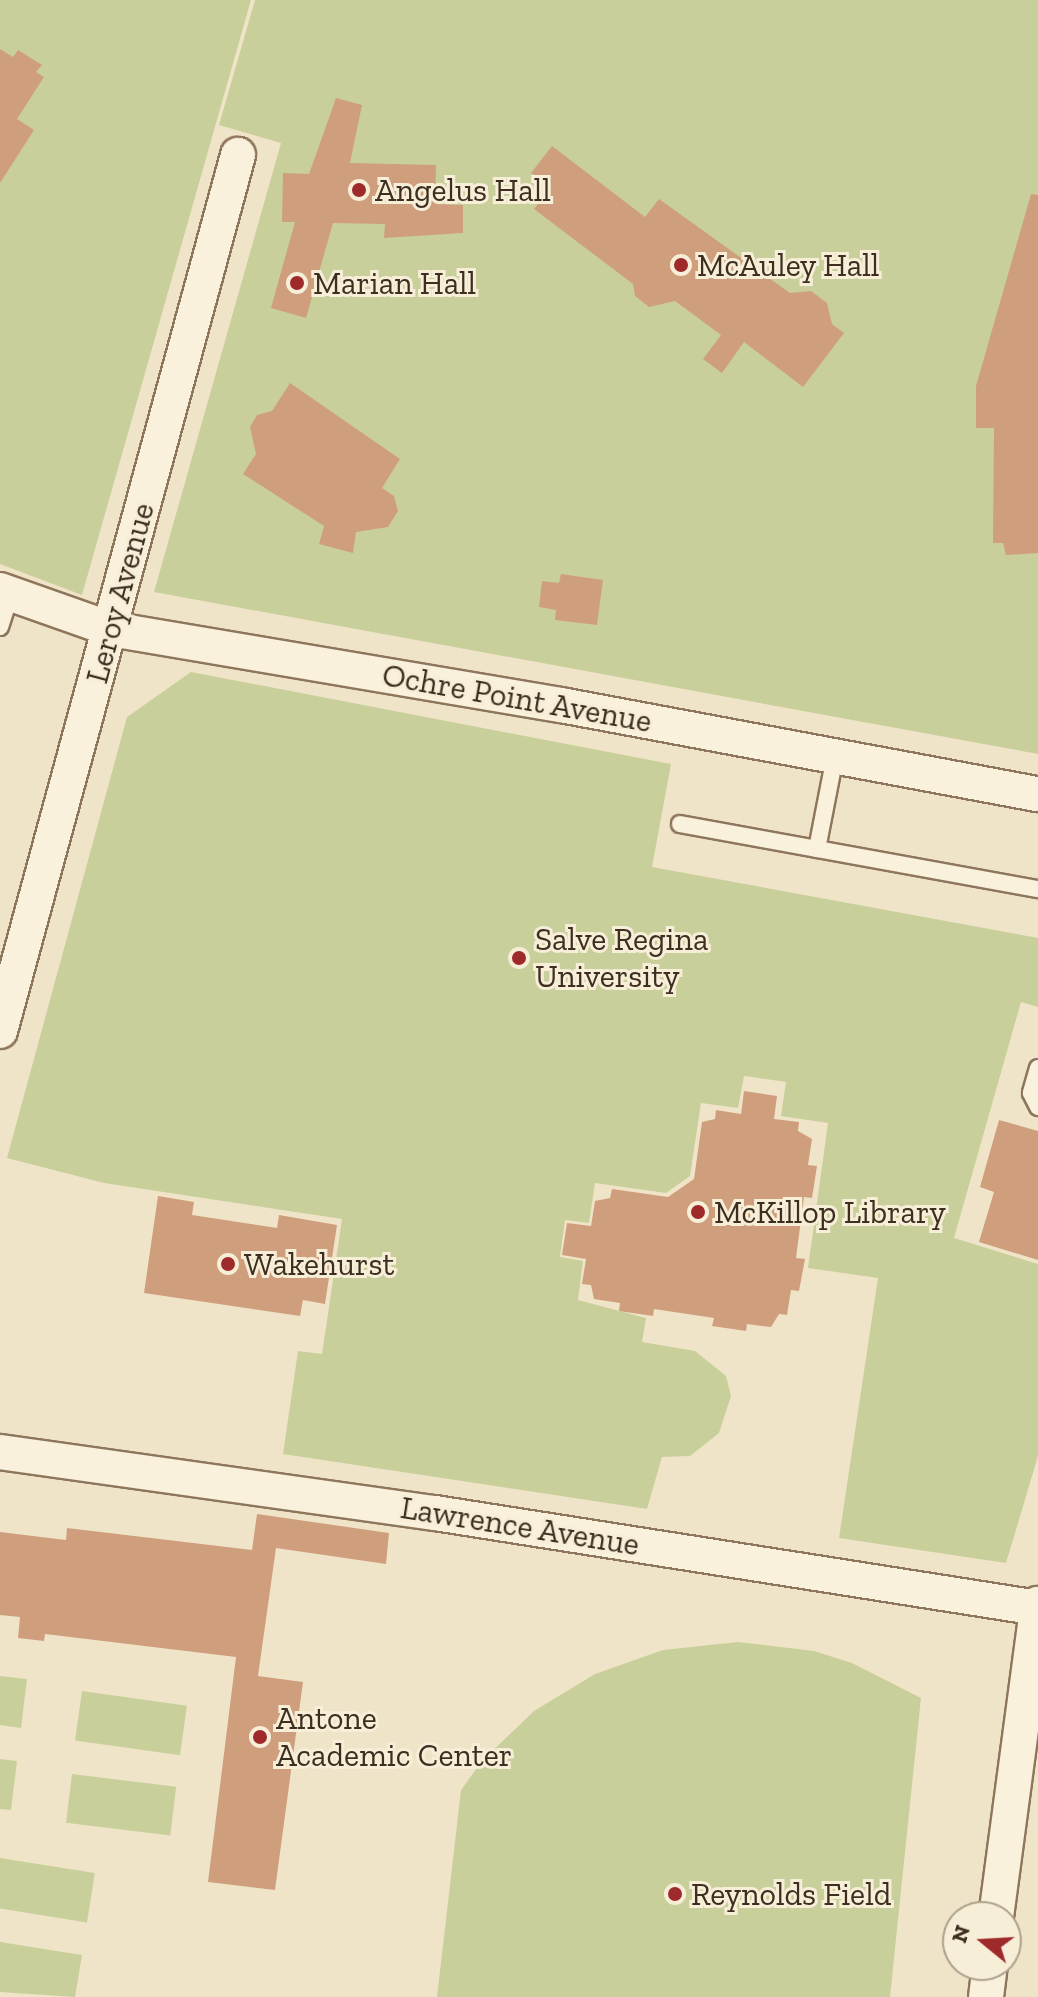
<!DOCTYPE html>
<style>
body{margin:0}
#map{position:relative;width:1038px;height:1997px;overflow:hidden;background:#f0e4c8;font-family:"Zilla Slab",serif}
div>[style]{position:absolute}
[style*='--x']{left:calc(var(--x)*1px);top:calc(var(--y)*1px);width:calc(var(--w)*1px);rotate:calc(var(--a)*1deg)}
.green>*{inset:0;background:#c9cf9b;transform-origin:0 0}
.building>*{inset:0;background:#cf9f7d}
.roads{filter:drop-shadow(2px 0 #8d765c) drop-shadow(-2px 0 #8d765c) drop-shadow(0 2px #8d765c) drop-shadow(0 -2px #8d765c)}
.service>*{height:16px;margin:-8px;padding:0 8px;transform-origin:8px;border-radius:8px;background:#faf1dc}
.minor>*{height:34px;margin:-17px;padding:0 17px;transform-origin:17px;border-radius:17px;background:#faf1dc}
.dots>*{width:22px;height:22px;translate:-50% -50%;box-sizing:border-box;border:4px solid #f7eed8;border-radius:50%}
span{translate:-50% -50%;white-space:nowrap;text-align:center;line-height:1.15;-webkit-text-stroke:6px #f7eed8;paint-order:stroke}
.poi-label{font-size:32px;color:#3d2e20}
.left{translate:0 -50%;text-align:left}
.street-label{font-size:32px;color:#3d2e20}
.north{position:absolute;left:942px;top:1901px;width:80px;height:80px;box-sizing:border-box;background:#f7eed8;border:2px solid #ada18e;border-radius:50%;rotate:288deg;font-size:22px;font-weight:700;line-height:32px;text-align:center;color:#3d2e20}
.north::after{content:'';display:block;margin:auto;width:28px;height:36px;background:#9e2a2b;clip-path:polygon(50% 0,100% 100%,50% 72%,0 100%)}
</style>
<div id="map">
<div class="green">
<i style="clip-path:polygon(0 0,251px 0,82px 595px,0 564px)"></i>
<i style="clip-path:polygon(255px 0,1038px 0,1038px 754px,154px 592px,281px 143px,219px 125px)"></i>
<i style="clip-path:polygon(191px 672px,671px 764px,652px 867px,1038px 938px,1038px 1007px,1021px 1002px,954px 1238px,1038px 1264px,1038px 1456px,1006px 1563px,839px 1538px,878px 1278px,808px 1268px,828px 1123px,781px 1116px,786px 1082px,744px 1076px,738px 1108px,701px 1103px,690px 1176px,666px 1193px,595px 1183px,589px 1223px,565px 1220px,560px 1257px,583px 1261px,578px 1300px,646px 1318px,642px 1342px,695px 1351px,726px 1376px,731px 1396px,719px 1433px,690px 1456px,662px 1457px,647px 1509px,283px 1454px,298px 1351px,322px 1354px,342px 1219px,104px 1183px,7px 1158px,127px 717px)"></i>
<i style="clip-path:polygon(738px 1642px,814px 1651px,852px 1663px,921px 1698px,890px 1997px,437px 1997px,461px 1790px,482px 1761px,534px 1711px,595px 1674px,663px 1650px)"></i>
<i style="clip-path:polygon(0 1676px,27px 1679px,21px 1728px,0 1725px)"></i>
<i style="left:82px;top:1691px;width:106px;height:50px;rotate:8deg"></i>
<i style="clip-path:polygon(0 1759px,17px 1761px,11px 1810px,0 1809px)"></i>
<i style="left:72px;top:1774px;width:105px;height:49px;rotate:7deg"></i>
<i style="left:0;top:1858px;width:96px;height:50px;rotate:9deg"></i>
<i style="clip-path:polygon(0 1942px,82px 1955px,75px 1997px,0 1992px)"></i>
</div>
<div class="building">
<i style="clip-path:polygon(0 49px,13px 57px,18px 50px,42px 65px,36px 72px,44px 77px,17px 119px,34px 130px,0 183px)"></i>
<i style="clip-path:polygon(336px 98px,362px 105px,350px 163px,436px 165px,435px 204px,463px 205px,463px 233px,384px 238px,385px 224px,333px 223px,306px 318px,271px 308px,295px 222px,282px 222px,283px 173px,309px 174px)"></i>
<i style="clip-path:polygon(552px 146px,645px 217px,659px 199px,790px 293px,811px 291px,827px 303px,832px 324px,844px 333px,803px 387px,744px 342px,722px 373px,703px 359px,721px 335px,675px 301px,649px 307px,635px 296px,633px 284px,534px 209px,551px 188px,531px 173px)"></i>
<i style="clip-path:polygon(1031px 194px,1038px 195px,1038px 553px,1006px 555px,1003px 543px,993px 543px,994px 428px,976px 428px,976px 386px)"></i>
<i style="clip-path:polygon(290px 383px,400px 459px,382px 488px,394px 496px,398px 511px,388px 527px,356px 532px,353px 553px,319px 544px,324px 526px,243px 474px,256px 454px,250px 427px,257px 415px,272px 411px)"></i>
<i style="clip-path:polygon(561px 574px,603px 580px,597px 625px,555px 620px,556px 610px,539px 607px,542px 581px,559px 583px)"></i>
<i style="clip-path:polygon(744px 1091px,777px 1096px,774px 1119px,799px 1122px,798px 1131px,812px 1139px,808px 1165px,817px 1166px,812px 1198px,804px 1197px,796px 1258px,805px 1259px,799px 1291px,791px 1290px,787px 1315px,779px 1314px,771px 1327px,747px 1324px,746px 1331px,712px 1326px,714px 1318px,654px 1309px,653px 1316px,619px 1311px,620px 1303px,594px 1299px,591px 1285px,582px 1284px,586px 1259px,562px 1255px,567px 1223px,591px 1226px,595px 1201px,610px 1198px,612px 1189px,668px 1197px,694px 1179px,702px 1122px,715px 1119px,716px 1110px,741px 1114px)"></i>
<i style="clip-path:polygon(999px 1120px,1038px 1131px,1038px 1260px,979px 1242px,994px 1192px,980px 1187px)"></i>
<i style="clip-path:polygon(158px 1196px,194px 1202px,192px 1215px,277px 1228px,279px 1215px,337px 1225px,325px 1304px,303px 1300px,300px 1316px,144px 1293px)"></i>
<i style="clip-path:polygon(257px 1514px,389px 1533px,386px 1564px,276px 1548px,258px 1676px,303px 1682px,275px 1890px,208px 1882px,236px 1657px,45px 1634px,44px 1641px,18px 1638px,20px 1617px,0 1615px,0 1532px,66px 1540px,67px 1528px,252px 1550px)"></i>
</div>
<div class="roads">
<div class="service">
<i style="--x:0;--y:627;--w:35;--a:-72"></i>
<i style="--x:680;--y:824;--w:364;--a:10.3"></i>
<i style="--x:817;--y:849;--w:95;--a:-79"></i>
<i style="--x:1038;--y:1068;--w:26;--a:106"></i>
<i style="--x:1031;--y:1093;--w:16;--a:63"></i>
</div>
<div class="minor">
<i style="--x:0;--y:590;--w:118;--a:19.4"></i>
<i style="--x:111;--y:629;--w:456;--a:9.6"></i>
<i style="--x:561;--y:705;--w:485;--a:10.6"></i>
<i style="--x:0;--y:1031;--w:908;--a:-74.8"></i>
<i style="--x:0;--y:1452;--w:439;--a:8"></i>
<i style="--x:435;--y:1513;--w:610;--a:8.95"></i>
<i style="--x:996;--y:1917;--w:316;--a:-82.4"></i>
<i style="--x:986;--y:1997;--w:32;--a:-83"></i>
</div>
</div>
<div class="dots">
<i style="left:359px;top:190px;background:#9e2a2b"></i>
<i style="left:681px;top:265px;background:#9e2a2b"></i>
<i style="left:297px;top:283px;background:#9e2a2b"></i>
<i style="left:519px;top:958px;background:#9e2a2b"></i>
<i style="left:698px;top:1212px;background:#9e2a2b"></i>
<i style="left:228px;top:1264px;background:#9e2a2b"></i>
<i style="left:260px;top:1737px;background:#9e2a2b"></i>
<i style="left:675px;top:1894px;background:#9e2a2b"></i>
</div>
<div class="poi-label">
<span class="left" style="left:375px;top:190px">Angelus Hall</span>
<span class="left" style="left:697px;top:265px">McAuley Hall</span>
<span class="left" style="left:313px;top:283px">Marian Hall</span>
<span class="left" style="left:535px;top:958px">Salve Regina<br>University</span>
<span class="left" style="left:714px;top:1212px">McKillop Library</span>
<span class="left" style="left:244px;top:1264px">Wakehurst</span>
<span class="left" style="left:276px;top:1737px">Antone<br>Academic Center</span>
<span class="left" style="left:691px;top:1894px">Reynolds Field</span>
</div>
<div class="street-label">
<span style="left:120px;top:593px;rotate:-75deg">Leroy Avenue</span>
<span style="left:517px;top:698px;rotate:10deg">Ochre Point Avenue</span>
<span style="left:520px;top:1526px;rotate:9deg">Lawrence Avenue</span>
</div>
<div class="north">N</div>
</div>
